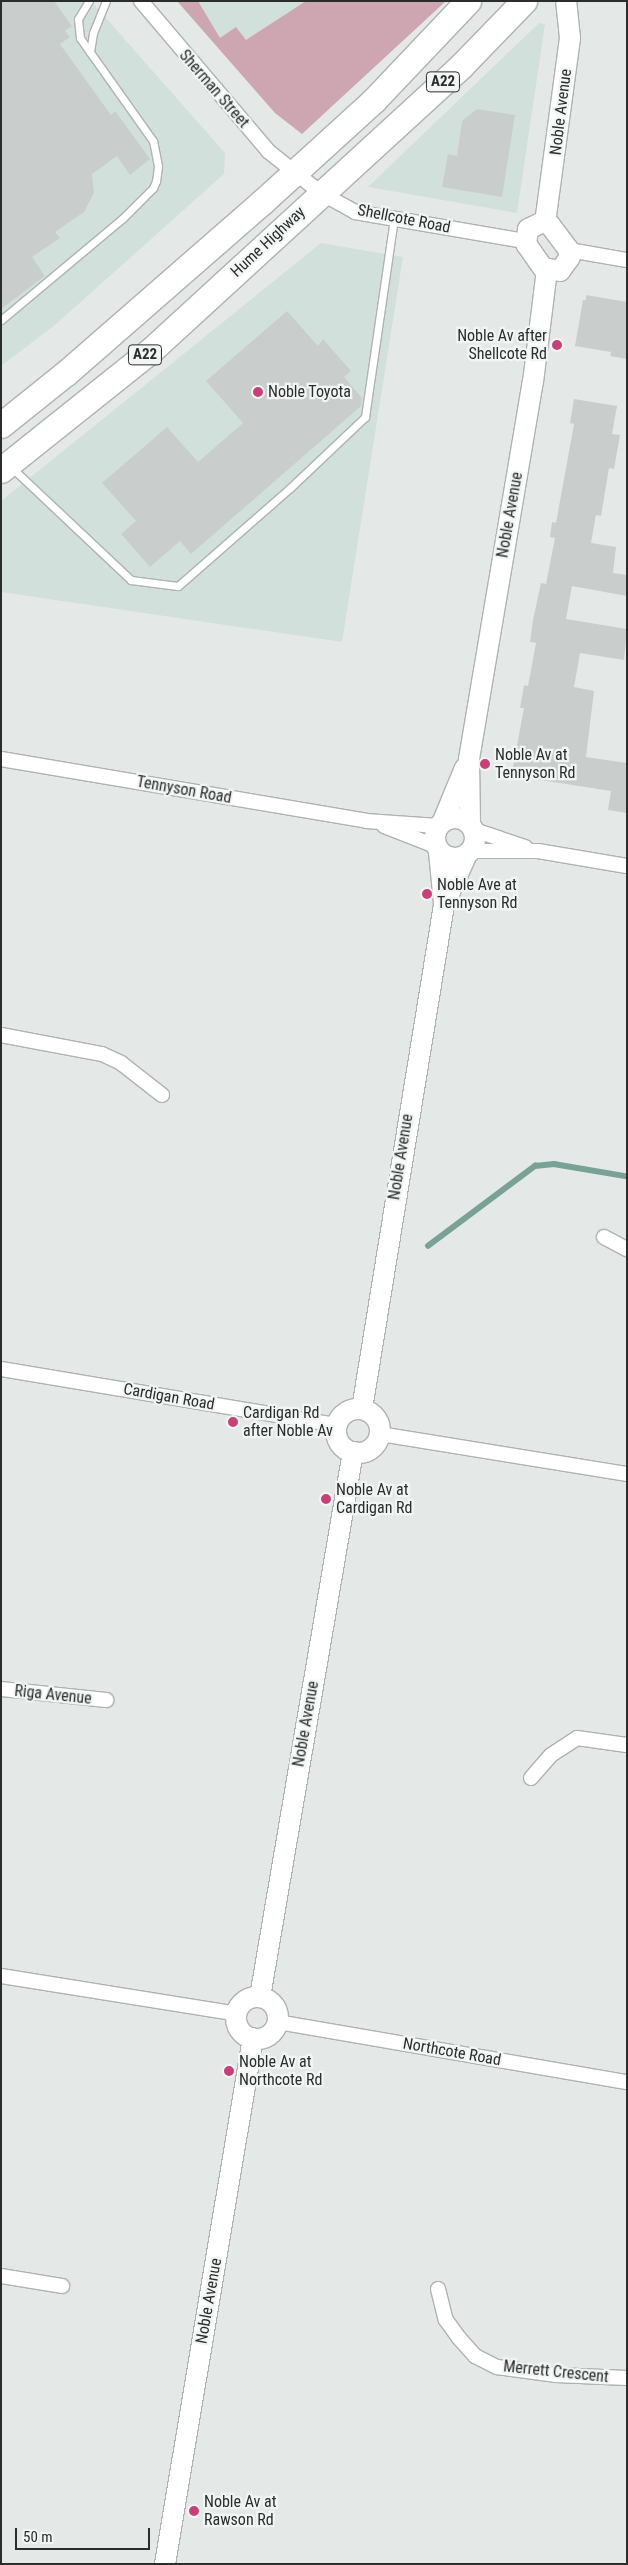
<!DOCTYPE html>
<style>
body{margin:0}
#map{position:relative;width:628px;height:2565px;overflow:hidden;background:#e4e9e7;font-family:"Roboto Condensed",sans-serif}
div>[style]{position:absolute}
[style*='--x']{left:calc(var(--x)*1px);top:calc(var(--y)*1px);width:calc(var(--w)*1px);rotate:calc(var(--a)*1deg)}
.built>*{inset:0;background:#d2e0db}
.forest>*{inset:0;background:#cea6b2}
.stream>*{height:5.5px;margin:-2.75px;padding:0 2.75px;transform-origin:2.75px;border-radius:2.75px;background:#78a295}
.building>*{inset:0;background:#c9cecd}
.roads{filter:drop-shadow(1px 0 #aeb3b1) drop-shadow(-1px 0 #aeb3b1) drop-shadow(0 1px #aeb3b1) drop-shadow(0 -1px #aeb3b1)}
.lane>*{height:7px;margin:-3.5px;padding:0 3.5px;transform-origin:3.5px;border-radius:3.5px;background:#fff}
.street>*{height:14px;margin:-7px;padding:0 7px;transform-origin:7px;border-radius:7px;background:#fff}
.secondary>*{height:20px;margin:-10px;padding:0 10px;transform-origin:10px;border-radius:10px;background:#fff}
.secondary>.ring{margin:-10px;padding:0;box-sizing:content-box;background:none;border:20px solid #fff;border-radius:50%}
.highway>*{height:25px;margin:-12.5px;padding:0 12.5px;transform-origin:12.5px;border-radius:12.5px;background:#fff}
.dots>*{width:14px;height:14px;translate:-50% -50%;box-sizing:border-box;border:2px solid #f1f6f4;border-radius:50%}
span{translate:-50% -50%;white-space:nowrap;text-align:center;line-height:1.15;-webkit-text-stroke:4.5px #f1f6f4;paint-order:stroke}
.shield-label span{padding:1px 4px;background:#f1f6f4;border:1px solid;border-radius:4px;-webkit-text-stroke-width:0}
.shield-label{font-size:15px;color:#2b2d2d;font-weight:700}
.street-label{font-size:16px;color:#2b2d2d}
.poi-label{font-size:16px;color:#2b2d2d}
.right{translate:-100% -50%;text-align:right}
.left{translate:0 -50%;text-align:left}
.frame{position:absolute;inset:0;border:2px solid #2b2d2d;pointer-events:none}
.scale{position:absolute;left:15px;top:2528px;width:135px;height:22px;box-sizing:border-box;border:2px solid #2b2d2d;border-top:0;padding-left:6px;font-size:15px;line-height:18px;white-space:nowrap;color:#2b2d2d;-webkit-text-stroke:4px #f1f6f4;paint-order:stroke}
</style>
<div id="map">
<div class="built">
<i style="clip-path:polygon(1px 1px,91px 1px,225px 153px,224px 174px,55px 325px,1px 366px)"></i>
<i style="clip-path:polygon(177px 1px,405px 1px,290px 115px,275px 113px)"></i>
<i style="clip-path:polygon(539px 23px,545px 24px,517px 213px,368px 187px)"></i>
<i style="clip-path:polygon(321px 243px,403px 257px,342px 642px,1px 592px,1px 501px)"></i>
</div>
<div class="forest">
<i style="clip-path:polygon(177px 1px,198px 1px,220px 38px,236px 27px,246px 40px,306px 1px,446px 1px,302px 134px,275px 113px)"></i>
</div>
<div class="stream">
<i style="--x:428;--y:1246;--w:134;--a:-36.8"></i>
<i style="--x:535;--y:1166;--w:19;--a:-6"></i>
<i style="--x:554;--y:1164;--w:72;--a:9.6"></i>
</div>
<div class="building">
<i style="clip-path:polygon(1px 1px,54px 1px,72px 26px,65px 31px,70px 37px,60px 44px,111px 115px,115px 111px,150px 159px,130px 175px,117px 156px,92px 174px,94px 193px,84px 212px,55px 232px,60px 238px,32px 257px,45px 276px,1px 309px)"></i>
<i style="clip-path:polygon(477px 109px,515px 115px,502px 197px,442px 187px,448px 154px,457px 156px,462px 121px)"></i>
<i style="clip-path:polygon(586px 295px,627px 302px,627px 359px,610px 356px,611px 352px,575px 346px,583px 300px,586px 300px)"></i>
<i style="clip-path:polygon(287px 311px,318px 346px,323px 339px,351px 371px,344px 377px,362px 398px,361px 406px,191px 554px,180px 541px,150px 567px,121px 534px,136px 521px,102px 483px,167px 427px,198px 462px,243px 423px,206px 381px)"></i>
<i style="clip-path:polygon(574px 399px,617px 406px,612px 434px,620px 435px,614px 469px,609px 468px,601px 516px,596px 515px,591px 543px,616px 547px,613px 573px,627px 575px,627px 596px,572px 586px,566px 619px,627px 629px,624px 660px,580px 653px,574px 687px,594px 691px,586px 757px,627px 763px,627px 813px,608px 810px,611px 791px,515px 776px,512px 772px,524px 708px,520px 708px,524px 685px,528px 686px,536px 643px,530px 642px,533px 620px,541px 583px,546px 584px,555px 538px,550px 537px,552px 522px,556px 523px,574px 424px,570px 423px)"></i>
</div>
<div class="roads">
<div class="lane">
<i style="--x:90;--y:52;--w:19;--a:-81"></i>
<i style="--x:93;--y:33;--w:35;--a:-68"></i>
<i style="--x:1;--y:320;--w:158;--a:-39.9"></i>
<i style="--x:122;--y:219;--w:44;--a:-45"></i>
<i style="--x:153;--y:188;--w:8;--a:-67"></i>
<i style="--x:156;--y:181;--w:15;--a:-82"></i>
<i style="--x:158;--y:166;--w:25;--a:-101"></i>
<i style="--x:153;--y:141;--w:126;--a:-125.3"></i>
<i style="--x:80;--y:38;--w:19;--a:-96"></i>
<i style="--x:78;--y:19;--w:21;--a:-59"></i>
<i style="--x:11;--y:467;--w:165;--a:43.3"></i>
<i style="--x:131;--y:580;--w:47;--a:7.3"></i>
<i style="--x:178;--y:586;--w:149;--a:-41.2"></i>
<i style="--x:290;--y:488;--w:103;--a:-43.4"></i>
<i style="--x:365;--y:417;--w:200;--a:-81.7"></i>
</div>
<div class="street">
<i style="--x:141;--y:1;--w:197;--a:49.7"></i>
<i style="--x:268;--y:151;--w:68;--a:38.4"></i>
<i style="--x:321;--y:193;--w:39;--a:29"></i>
<i style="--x:355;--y:212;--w:172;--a:9.7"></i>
<i style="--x:569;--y:250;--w:59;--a:9.8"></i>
<i style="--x:1;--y:759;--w:370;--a:9.6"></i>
<i style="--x:366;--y:821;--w:72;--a:4"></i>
<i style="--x:384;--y:826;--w:55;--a:21.4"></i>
<i style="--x:474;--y:830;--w:54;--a:18.4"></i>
<i style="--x:471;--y:851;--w:67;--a:0"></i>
<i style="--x:538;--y:851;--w:90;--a:9.6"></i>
<i style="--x:1;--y:1035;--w:103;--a:10.7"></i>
<i style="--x:102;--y:1054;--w:21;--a:25"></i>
<i style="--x:121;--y:1063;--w:52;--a:38"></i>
<i style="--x:604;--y:1237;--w:26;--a:28"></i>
<i style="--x:1;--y:1369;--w:341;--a:9.5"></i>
<i style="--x:380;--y:1434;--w:250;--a:9.2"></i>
<i style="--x:1;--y:1689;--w:106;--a:6"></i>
<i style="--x:531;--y:1778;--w:30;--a:-49"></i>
<i style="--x:551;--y:1755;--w:31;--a:-33"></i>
<i style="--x:577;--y:1738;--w:50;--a:8"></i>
<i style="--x:1;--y:1976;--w:239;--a:9.1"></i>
<i style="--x:278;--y:2022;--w:354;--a:9.8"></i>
<i style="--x:1;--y:2276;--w:62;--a:9.3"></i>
<i style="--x:438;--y:2289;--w:32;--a:76"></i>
<i style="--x:446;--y:2320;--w:22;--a:54"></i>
<i style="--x:459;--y:2338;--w:24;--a:48"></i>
<i style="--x:475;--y:2356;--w:25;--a:27"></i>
<i style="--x:497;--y:2367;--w:60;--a:7.7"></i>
<i style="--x:556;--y:2375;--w:71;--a:2.4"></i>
</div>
<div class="secondary">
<i style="--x:543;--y:222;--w:8;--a:23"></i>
<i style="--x:550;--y:225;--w:30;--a:53"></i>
<i style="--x:568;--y:249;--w:8;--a:76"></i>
<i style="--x:570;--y:257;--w:17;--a:126"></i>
<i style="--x:560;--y:271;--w:17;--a:-170"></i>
<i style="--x:543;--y:268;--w:29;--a:-125"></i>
<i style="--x:526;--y:244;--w:15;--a:-82"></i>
<i style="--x:528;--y:229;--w:17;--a:-25"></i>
<i style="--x:545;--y:223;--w:187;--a:-82.3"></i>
<i style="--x:570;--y:38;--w:37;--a:-96"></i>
<i class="ring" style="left:435px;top:818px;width:20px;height:20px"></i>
<i style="--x:443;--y:821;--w:57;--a:-67.5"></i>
<i style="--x:470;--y:824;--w:65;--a:-90.9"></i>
<i style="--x:469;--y:759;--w:382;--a:-80.4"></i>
<i style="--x:533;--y:382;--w:114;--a:-82.9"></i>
<i style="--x:439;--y:852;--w:51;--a:84.4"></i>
<i style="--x:362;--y:1409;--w:511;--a:-80.76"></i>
<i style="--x:444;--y:905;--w:54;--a:-65.8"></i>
<i class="ring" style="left:336px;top:1409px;width:24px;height:24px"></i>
<i style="--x:260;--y:1997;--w:553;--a:-80.32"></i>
<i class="ring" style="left:236px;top:1997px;width:22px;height:22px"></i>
<i style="--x:165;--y:2564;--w:533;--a:-80.5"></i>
</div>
<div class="highway">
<i style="--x:1;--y:425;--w:83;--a:-38.7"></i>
<i style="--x:66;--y:373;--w:260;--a:-41.1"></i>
<i style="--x:262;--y:202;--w:151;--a:-42.3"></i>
<i style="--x:374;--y:100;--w:137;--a:-46.5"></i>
<i style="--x:1;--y:470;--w:189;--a:-38.6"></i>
<i style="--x:149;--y:352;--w:423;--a:-42.5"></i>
<i style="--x:461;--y:66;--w:91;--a:-45.9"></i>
</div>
</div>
<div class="dots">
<i style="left:557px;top:345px;background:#c93f77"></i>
<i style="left:258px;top:392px;background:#c93f77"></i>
<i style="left:485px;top:764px;background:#c93f77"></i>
<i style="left:427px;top:894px;background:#c93f77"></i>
<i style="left:233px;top:1422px;background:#c93f77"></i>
<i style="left:326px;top:1499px;background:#c93f77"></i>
<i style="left:229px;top:2071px;background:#c93f77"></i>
<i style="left:194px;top:2511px;background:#c93f77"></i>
</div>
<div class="shield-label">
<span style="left:443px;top:82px">A22</span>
<span style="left:145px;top:355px">A22</span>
</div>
<div class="street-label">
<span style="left:214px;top:89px;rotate:49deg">Sherman Street</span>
<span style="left:561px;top:112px;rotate:-83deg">Noble Avenue</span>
<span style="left:404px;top:219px;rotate:11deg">Shellcote Road</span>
<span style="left:268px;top:242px;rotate:-43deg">Hume Highway</span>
<span style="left:510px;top:515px;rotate:-80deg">Noble Avenue</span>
<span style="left:184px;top:790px;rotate:10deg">Tennyson Road</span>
<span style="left:401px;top:1157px;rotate:-81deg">Noble Avenue</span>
<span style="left:169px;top:1397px;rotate:10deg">Cardigan Road</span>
<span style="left:53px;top:1695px;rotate:6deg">Riga Avenue</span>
<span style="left:306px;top:1724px;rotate:-80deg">Noble Avenue</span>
<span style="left:452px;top:2052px;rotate:10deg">Northcote Road</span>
<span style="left:209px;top:2301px;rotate:-80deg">Noble Avenue</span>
<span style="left:556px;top:2372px;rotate:6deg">Merrett Crescent</span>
</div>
<div class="poi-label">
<span class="right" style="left:547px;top:345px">Noble Av after<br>Shellcote Rd</span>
<span class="left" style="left:268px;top:392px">Noble Toyota</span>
<span class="left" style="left:495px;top:764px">Noble Av at<br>Tennyson Rd</span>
<span class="left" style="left:437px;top:894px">Noble Ave at<br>Tennyson Rd</span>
<span class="left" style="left:243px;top:1422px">Cardigan Rd<br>after Noble Av</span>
<span class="left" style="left:336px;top:1499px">Noble Av at<br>Cardigan Rd</span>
<span class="left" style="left:239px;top:2071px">Noble Av at<br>Northcote Rd</span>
<span class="left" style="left:204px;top:2511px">Noble Av at<br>Rawson Rd</span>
</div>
<div class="frame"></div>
<div class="scale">50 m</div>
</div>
